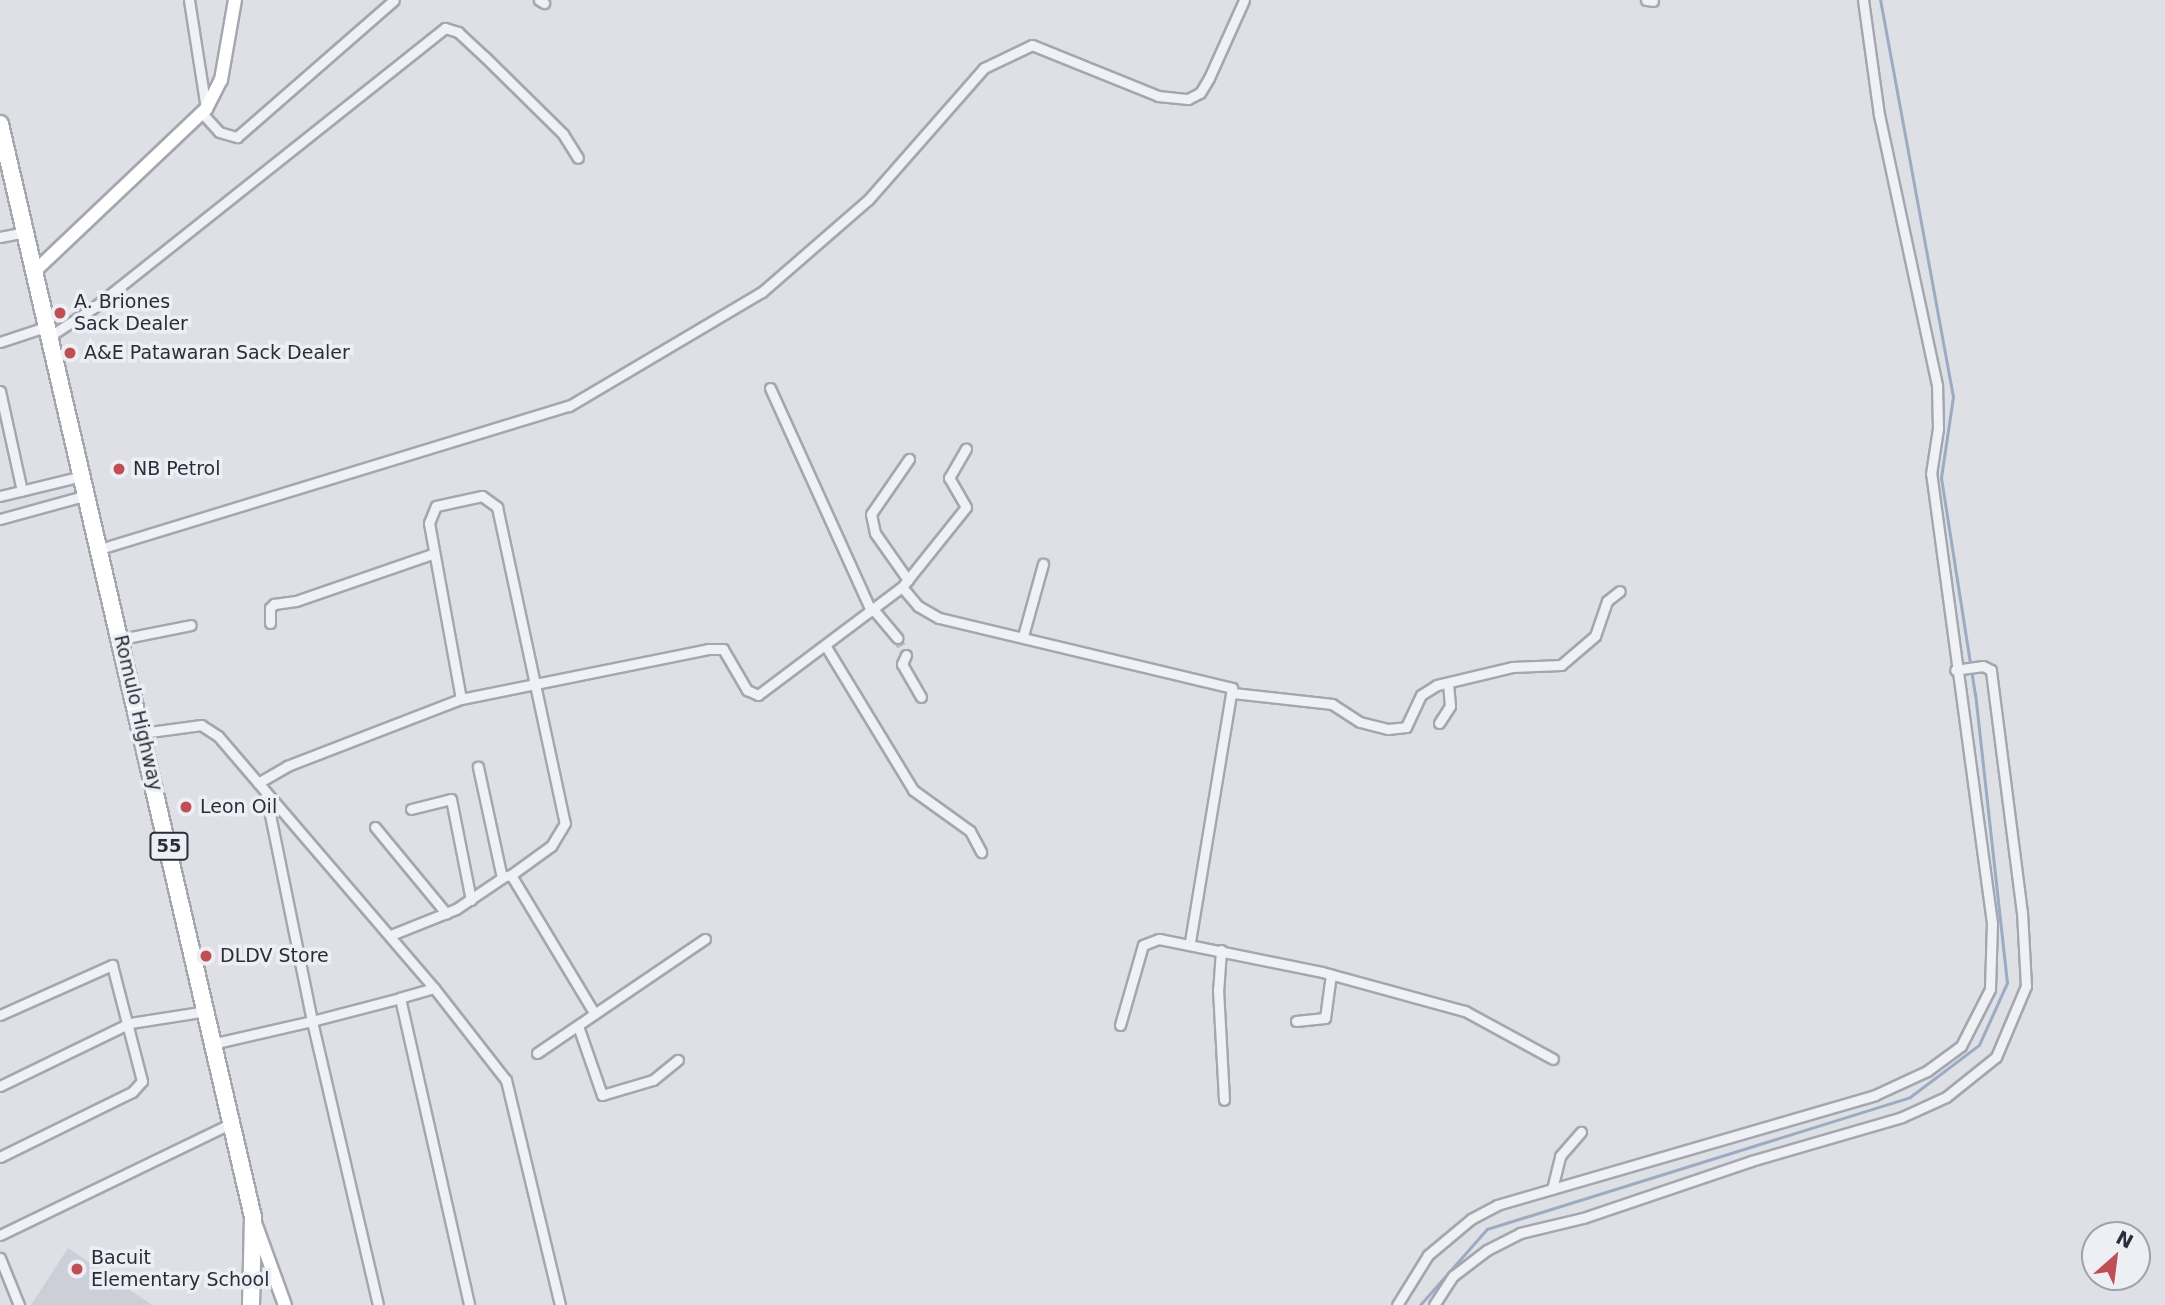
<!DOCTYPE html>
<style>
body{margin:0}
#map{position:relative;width:2165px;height:1305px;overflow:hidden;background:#dee0e6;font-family:"DejaVu Sans",sans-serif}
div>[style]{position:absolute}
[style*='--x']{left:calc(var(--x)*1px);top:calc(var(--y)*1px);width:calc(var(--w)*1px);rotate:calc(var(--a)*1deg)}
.built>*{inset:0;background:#cccfd7}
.stream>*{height:2.5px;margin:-1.25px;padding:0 1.25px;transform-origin:1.25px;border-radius:1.25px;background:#9cabc3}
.street-tunnel>*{height:9px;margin-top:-4.5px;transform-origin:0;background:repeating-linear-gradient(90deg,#babcc4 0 9px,transparent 0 13.5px)}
.roads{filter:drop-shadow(2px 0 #a4a7af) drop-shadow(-2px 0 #a4a7af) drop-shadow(0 2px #a4a7af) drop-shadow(0 -2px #a4a7af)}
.street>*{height:9px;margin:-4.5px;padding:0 4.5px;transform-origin:4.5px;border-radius:4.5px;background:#f0f1f5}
.secondary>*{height:12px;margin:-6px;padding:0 6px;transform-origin:6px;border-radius:6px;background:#fff}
.highway>*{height:16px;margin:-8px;padding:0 8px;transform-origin:8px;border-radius:8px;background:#fff}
.dots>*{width:19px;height:19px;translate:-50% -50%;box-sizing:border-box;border:4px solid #edeff4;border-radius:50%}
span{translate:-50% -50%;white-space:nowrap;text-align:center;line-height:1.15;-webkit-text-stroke:7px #edeff4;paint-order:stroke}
.shield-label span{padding:2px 5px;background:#edeff4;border:2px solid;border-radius:5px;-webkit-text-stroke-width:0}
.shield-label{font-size:18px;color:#292e3b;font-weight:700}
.poi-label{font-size:19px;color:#292e3b}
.left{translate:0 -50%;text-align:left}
.street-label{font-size:19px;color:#292e3b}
.north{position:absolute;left:2081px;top:1221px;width:70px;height:70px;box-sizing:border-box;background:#edeff4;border:2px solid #9fa2aa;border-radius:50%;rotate:28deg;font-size:19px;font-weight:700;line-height:28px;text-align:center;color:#292e3b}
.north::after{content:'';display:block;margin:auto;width:24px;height:32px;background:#bf4f55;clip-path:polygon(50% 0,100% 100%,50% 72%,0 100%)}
</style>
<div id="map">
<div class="built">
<i style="clip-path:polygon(68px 1248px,152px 1305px,31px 1305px)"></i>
</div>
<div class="stream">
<i style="--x:1420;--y:1305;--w:101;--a:-48.6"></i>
<i style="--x:1487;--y:1229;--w:443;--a:-17.3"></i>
<i style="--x:1910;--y:1097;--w:86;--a:-37"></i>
<i style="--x:1979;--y:1045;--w:68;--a:-65.7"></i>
<i style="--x:2007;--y:983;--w:290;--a:-96.3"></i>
<i style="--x:1975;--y:695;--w:220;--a:-98.9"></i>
<i style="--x:1941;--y:478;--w:82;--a:-81.6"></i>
<i style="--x:1953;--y:397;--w:404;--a:-100.4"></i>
</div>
<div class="street-tunnel">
<i style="--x:897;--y:638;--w:19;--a:62"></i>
</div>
<div class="roads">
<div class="street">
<i style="--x:189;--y:0;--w:110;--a:81.1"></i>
<i style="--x:539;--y:0;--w:6;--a:31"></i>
<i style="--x:1646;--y:0;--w:7;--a:8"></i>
<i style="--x:202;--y:113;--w:25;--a:48"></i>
<i style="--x:219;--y:132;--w:19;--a:16"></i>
<i style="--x:237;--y:137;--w:208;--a:-41.1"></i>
<i style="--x:0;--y:237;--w:26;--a:-11"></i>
<i style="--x:50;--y:336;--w:51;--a:-33.1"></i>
<i style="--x:93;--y:308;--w:450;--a:-38.5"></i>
<i style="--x:445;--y:28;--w:14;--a:17"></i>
<i style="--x:458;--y:32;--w:37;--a:43"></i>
<i style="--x:485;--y:57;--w:110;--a:44.6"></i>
<i style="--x:563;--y:134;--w:28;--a:58"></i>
<i style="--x:0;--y:342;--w:51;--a:-18.4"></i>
<i style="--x:770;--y:388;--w:245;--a:65.6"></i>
<i style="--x:0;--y:391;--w:102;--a:77.6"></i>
<i style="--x:0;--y:496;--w:84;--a:-13.7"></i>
<i style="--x:0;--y:519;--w:90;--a:-15.4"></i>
<i style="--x:100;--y:549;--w:490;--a:-17"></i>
<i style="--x:569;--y:406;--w:224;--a:-30.6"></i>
<i style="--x:762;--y:292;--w:140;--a:-41"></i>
<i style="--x:868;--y:200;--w:176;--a:-48.7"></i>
<i style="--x:984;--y:68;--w:53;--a:-25.6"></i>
<i style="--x:1032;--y:45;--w:136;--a:22"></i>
<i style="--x:1158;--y:96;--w:30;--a:6"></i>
<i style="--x:1188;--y:99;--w:13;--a:-27"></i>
<i style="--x:1200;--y:93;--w:17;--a:-59"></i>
<i style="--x:1209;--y:78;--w:85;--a:-65.8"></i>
<i style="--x:908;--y:580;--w:57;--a:-125.1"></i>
<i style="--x:875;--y:533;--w:19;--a:-102"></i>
<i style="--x:871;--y:514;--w:67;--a:-55.4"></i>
<i style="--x:902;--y:587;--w:102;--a:-51.3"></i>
<i style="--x:966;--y:507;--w:34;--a:-120"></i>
<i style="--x:949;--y:478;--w:34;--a:-60"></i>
<i style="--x:873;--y:609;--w:38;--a:50"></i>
<i style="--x:270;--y:623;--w:15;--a:-90"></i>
<i style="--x:270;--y:608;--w:6;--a:-45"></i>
<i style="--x:274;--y:604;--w:22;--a:-8"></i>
<i style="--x:296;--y:601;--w:144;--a:-19.1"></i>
<i style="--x:1023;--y:636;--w:75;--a:-74.5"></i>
<i style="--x:121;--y:639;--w:71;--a:-11.3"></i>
<i style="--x:825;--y:645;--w:170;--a:58.7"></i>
<i style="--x:913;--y:790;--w:70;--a:35.7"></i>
<i style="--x:970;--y:831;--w:24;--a:62"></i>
<i style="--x:906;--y:655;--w:10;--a:114"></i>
<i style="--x:902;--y:664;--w:38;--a:60"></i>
<i style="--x:1233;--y:693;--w:100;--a:6.3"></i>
<i style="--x:1332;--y:704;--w:33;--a:33"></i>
<i style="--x:1360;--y:722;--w:29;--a:14"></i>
<i style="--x:1388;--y:729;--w:18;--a:-6"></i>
<i style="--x:1406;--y:727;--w:35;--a:-65"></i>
<i style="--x:1421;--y:695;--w:19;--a:-32"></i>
<i style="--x:1437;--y:685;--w:77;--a:-13.5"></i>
<i style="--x:1512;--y:667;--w:49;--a:-2.3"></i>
<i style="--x:1561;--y:665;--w:45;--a:-40.5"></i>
<i style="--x:1595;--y:636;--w:37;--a:-71"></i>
<i style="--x:1607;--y:601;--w:16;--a:-38"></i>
<i style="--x:461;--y:699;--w:179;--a:-100.3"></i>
<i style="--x:429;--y:523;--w:18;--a:-68"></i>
<i style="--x:436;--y:506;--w:47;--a:-12.3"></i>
<i style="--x:482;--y:496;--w:19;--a:36"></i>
<i style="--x:497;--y:507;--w:323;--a:77.9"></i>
<i style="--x:565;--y:823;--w:27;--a:121"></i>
<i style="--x:551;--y:846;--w:49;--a:144.1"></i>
<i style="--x:1439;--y:723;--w:20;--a:-57"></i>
<i style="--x:1450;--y:706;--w:21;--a:-95"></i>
<i style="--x:142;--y:733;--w:60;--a:-7.7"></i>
<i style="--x:201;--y:725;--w:20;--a:33"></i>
<i style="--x:218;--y:736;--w:332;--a:49.4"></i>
<i style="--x:434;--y:988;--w:35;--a:164"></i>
<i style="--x:258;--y:783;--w:34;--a:-30"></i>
<i style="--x:287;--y:766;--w:186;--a:-21.1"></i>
<i style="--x:461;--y:699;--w:252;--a:-11.4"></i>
<i style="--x:708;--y:649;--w:15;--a:0"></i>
<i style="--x:723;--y:649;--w:48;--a:59.7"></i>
<i style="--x:747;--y:690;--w:12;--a:24"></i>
<i style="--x:758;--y:695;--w:180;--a:-36.9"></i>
<i style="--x:902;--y:587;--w:25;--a:50"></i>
<i style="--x:918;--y:606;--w:24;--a:30"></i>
<i style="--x:939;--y:618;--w:301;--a:13.4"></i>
<i style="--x:1232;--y:688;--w:258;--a:99.4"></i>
<i style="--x:411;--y:809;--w:41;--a:-14"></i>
<i style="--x:451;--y:799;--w:103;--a:78.8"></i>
<i style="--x:375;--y:827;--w:112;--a:50.5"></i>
<i style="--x:507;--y:876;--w:4;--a:-14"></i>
<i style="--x:511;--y:875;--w:162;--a:58.9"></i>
<i style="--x:391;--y:935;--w:70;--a:-21.8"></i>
<i style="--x:456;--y:909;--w:55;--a:-34"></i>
<i style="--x:502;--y:878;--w:114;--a:-102.2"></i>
<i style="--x:1221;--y:950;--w:39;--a:94"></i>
<i style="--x:1218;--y:989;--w:111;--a:86.9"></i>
<i style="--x:434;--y:988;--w:117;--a:52"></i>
<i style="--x:506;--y:1080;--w:231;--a:76.5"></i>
<i style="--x:0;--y:1015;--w:123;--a:-24.1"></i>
<i style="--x:112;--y:965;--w:120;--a:75.5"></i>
<i style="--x:142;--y:1081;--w:15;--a:132"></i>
<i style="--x:132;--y:1092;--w:147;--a:153.8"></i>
<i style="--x:1296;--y:1021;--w:29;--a:-6"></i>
<i style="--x:1325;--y:1018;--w:44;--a:-82.2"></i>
<i style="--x:1120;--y:1025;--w:83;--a:-74"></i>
<i style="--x:1143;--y:945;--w:17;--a:-21"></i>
<i style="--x:1159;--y:939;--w:166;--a:11.4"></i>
<i style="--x:1322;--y:972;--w:148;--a:15.3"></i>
<i style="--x:1465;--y:1011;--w:100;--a:28.6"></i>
<i style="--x:578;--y:1026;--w:73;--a:70.8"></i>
<i style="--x:602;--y:1095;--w:53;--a:-16.4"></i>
<i style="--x:653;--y:1080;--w:32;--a:-39"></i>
<i style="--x:216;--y:1043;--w:98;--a:-12.9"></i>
<i style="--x:312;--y:1021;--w:232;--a:-101.5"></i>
<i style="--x:537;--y:1053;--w:203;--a:-34.2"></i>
<i style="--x:0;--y:1086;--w:144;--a:-25.9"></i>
<i style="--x:130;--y:1023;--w:78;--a:-8.9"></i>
<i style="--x:1552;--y:1189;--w:34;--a:-76"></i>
<i style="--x:1560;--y:1156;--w:32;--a:-49"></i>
<i style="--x:0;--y:1235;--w:258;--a:-25.8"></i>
<i style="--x:0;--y:1258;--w:51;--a:68"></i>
<i style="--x:378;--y:1305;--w:292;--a:-103.1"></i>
<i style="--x:312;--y:1021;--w:91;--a:-14.6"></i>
<i style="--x:400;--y:998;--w:315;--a:77.3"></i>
<i style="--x:1397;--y:1305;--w:59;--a:-58.2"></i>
<i style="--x:1428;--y:1255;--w:56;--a:-39.9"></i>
<i style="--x:1471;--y:1219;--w:30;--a:-28"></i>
<i style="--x:1497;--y:1205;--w:394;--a:-16.2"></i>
<i style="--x:1875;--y:1095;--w:57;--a:-24.8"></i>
<i style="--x:1927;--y:1071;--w:42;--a:-36.3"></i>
<i style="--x:1961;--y:1046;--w:64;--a:-63"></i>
<i style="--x:1990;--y:989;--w:66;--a:-88.3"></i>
<i style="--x:1992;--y:923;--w:453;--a:-97.7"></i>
<i style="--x:1931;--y:474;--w:47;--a:-81.3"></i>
<i style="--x:1938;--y:428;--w:43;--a:-91.3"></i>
<i style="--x:1937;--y:385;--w:276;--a:-102.1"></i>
<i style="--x:1879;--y:115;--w:116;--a:-97.9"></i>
<i style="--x:1434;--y:1305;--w:35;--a:-57"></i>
<i style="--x:1453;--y:1276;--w:43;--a:-37.4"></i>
<i style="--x:1487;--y:1250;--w:37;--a:-27"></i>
<i style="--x:1520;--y:1233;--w:65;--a:-13.4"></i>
<i style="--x:1583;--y:1218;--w:177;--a:-18.7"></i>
<i style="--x:1751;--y:1161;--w:157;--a:-16.2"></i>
<i style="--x:1902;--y:1117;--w:48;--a:-24.4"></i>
<i style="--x:1946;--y:1097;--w:64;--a:-38.7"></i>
<i style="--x:1996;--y:1057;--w:77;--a:-67.1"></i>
<i style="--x:2026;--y:986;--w:73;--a:-93.1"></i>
<i style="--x:2022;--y:913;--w:245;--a:-97.3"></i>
<i style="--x:1991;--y:670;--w:9;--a:-153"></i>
<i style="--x:1983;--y:666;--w:28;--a:172"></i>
</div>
<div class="secondary">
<i style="--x:35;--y:271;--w:236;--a:-43.5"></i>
<i style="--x:206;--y:109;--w:33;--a:-63"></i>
<i style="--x:221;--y:80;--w:81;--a:-80.1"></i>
<i style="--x:254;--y:1220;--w:90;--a:70"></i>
</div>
<div class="highway">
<i style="--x:0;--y:124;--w:1122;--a:76.97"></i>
<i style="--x:253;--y:1217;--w:88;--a:91.3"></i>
</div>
</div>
<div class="dots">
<i style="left:60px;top:313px;background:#bf4f55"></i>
<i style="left:70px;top:353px;background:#bf4f55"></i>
<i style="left:119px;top:469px;background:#bf4f55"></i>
<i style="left:186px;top:807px;background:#bf4f55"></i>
<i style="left:206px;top:956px;background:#bf4f55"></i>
<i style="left:77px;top:1269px;background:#bf4f55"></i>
</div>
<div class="shield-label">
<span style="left:169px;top:846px">55</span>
</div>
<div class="poi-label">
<span class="left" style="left:74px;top:313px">A. Briones<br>Sack Dealer</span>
<span class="left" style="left:84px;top:353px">A&amp;E Patawaran Sack Dealer</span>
<span class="left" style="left:133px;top:469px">NB Petrol</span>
<span class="left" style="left:200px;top:807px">Leon Oil</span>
<span class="left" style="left:220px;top:956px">DLDV Store</span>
<span class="left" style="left:91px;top:1269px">Bacuit<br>Elementary School</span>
</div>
<div class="street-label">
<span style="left:138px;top:713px;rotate:77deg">Romulo Highway</span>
</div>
<div class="north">N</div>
</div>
